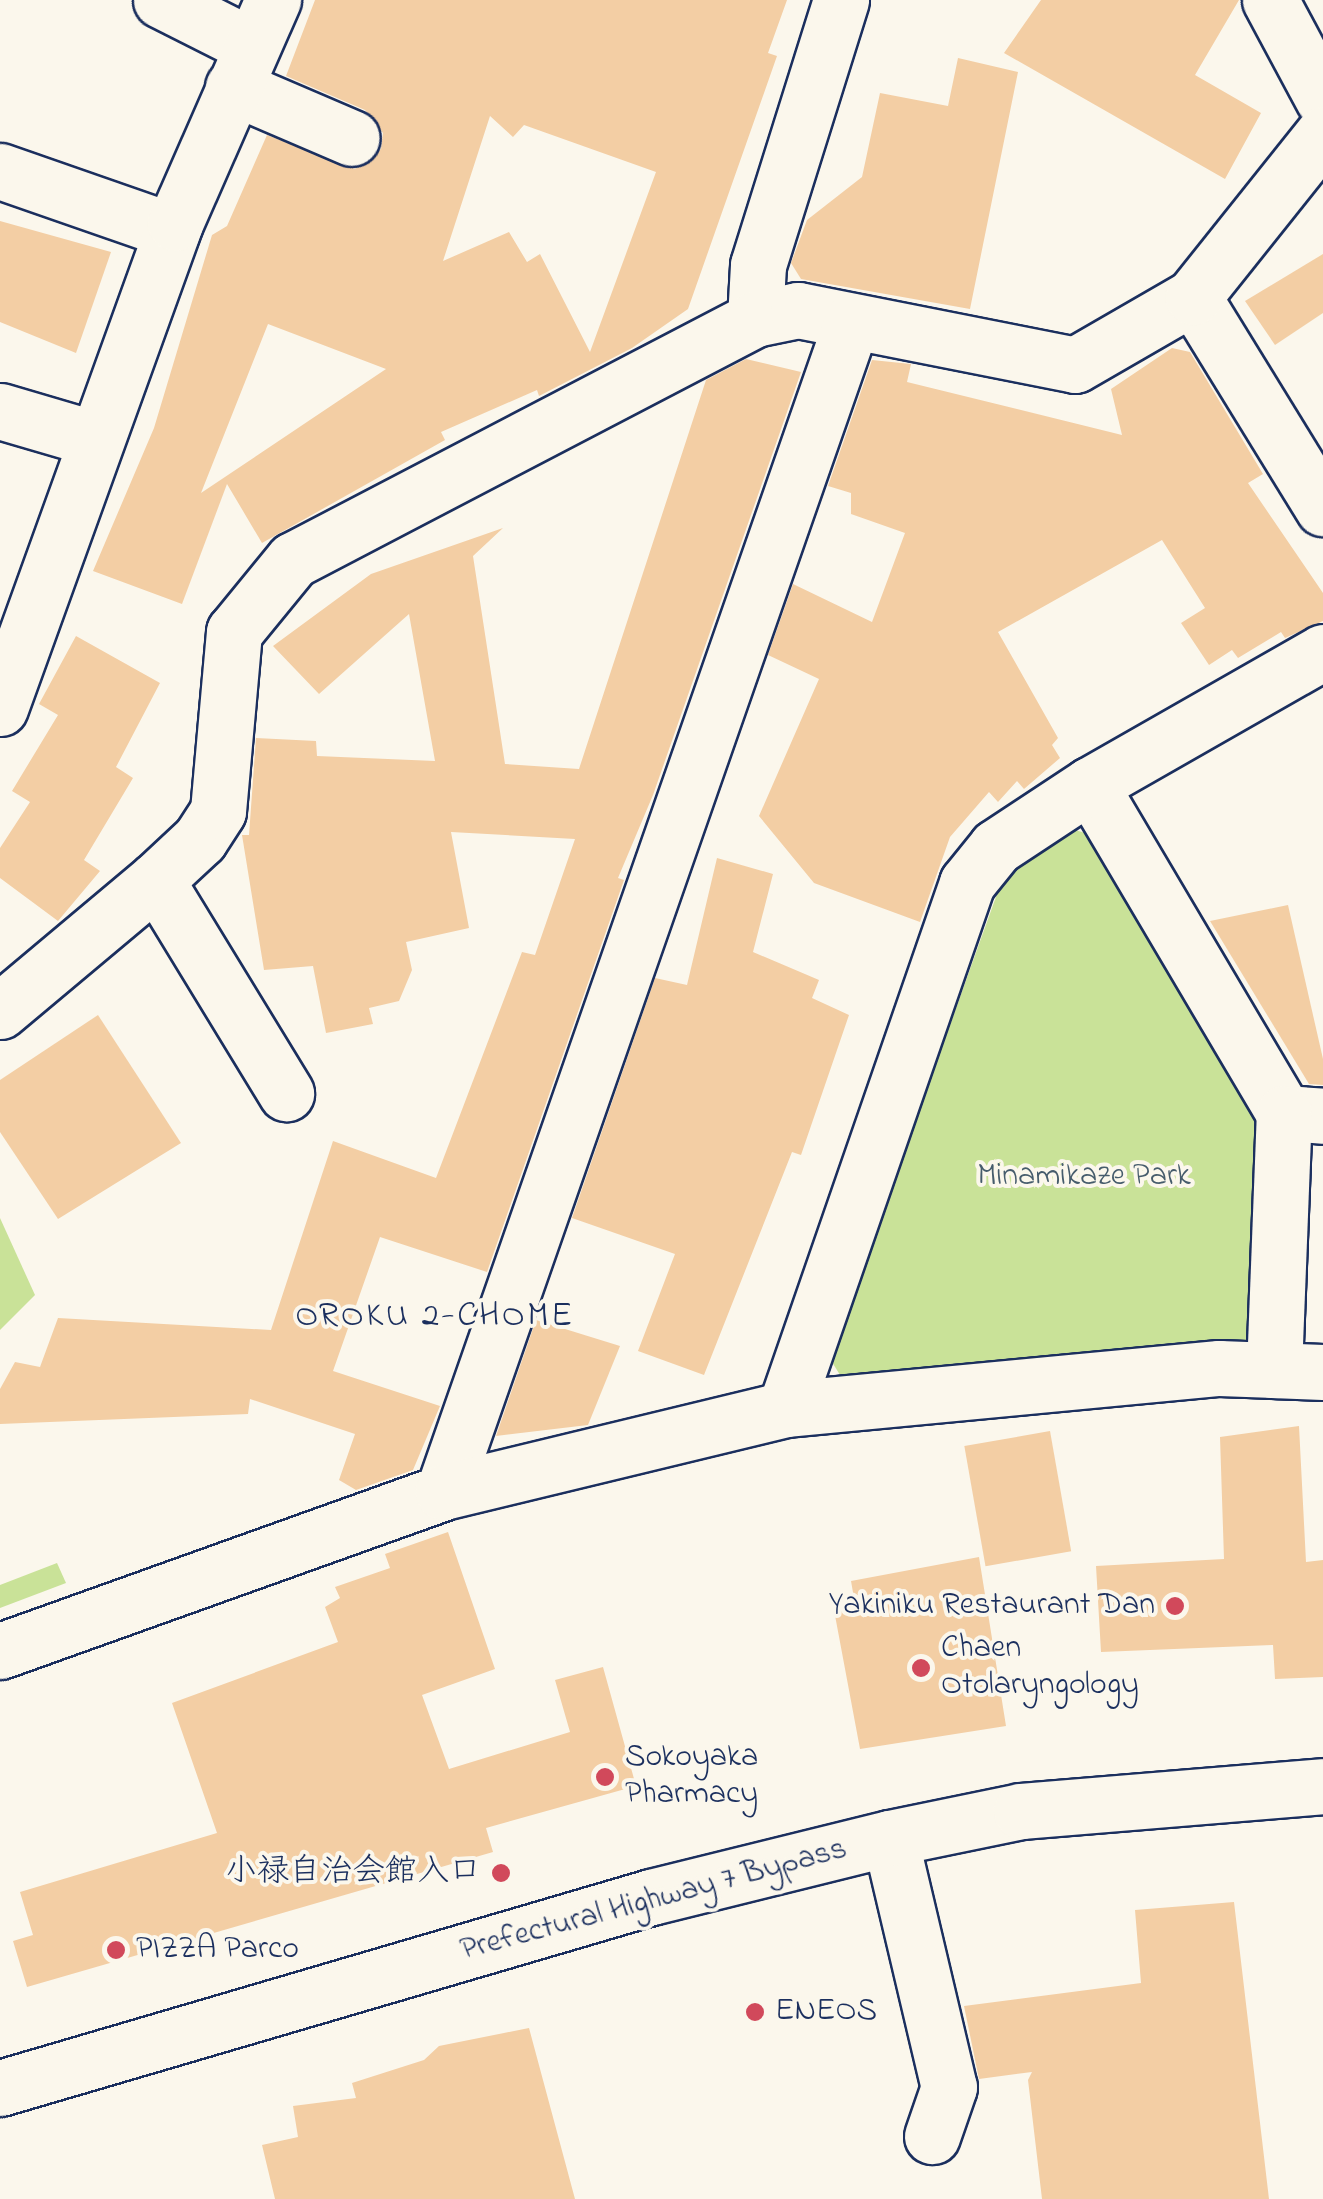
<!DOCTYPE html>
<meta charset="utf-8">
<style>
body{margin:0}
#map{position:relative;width:1323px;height:2199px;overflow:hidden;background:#fbf7ec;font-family:"Indie Flower","Klee One",sans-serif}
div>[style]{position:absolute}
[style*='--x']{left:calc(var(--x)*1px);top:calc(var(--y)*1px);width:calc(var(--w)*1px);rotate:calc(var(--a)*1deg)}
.green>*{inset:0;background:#c9e298}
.building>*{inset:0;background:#f3cea4;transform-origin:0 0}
.roads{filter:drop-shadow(2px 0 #1b2f5e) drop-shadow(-2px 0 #1b2f5e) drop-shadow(0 2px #1b2f5e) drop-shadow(0 -2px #1b2f5e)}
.minor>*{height:55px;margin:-27.5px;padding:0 27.5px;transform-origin:27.5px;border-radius:27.5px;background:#fbf7ec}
.primary>*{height:55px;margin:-27.5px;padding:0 27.5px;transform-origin:27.5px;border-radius:27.5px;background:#fbf7ec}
.dots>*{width:28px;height:28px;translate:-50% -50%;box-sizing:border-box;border:5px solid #fbf7ec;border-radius:50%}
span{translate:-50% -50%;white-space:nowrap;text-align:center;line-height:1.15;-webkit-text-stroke:8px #fbf7ec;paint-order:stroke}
.park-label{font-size:32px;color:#465c6c}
.poi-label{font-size:32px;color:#1b2f5e}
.right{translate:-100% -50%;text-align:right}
.left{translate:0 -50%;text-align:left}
.street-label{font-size:32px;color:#1b2f5e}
.neighbourhood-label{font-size:35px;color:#1b2f5e;letter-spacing:2.5px}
</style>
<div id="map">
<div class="green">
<i style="clip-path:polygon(1068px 828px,1089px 834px,1263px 1134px,1253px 1343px,842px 1378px,830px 1359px,1006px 869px)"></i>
<i style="clip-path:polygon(0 1218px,35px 1295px,0 1330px)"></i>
<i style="clip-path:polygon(57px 1563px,66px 1583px,0 1608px,0 1585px)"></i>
</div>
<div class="building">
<i style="clip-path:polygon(evenodd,315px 0,787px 0,768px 53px,777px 56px,688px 309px,632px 348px,539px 396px,537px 390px,441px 432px,445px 440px,262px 543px,227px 484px,182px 604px,93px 571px,154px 428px,212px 235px,227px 226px,267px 135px,355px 169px,381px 149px,383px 133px,365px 110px,286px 76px,315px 0,490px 116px,513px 137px,524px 125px,656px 172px,590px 352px,540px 254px,527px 262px,509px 232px,443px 261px,490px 116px,315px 0,268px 324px,386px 369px,201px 493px,268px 324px)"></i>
<i style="clip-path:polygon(1041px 0,1239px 0,1195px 75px,1261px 113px,1225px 179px,1004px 53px)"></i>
<i style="clip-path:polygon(958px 58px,1018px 72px,970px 309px,801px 279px,791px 263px,807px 220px,862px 177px,880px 93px,948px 106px)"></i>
<i style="clip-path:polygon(0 221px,111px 252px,76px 353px,0 322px)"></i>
<i style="clip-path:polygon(1323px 254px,1323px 313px,1275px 345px,1245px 301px)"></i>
<i style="clip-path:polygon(1172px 348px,1190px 352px,1263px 474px,1248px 483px,1323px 593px,1323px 621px,1285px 638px,1281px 632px,1238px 658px,1232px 650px,1209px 665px,1181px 623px,1205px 608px,1162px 540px,998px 632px,1058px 738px,1052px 745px,1060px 758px,1024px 789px,1017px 781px,998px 802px,989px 792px,950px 837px,920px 922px,814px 883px,759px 816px,819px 679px,768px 655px,793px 584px,872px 622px,905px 533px,851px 514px,851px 493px,828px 486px,872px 360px,911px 364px,907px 382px,1122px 435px,1111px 389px)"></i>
<i style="clip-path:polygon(746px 359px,801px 372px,653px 795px,618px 878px,624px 880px,487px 1272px,380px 1237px,333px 1371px,440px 1406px,413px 1470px,356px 1490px,339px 1480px,355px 1434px,250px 1399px,248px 1414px,0 1424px,0 1389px,15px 1362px,40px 1367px,58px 1318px,271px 1330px,333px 1141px,436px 1178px,522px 952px,535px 955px,575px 839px,451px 832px,469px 928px,406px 942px,412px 970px,399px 1001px,369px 1008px,373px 1024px,326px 1033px,313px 966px,264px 970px,242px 835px,249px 835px,256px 738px,316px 741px,317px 756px,435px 761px,409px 614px,319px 694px,273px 646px,371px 574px,503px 528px,473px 556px,505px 764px,579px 769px,706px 380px)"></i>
<i style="clip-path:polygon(76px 636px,160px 683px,116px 767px,133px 778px,84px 860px,100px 871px,58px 921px,0 878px,0 848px,30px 802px,12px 791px,58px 715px,39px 704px)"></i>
<i style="clip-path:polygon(717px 858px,773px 874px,753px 952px,819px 980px,812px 998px,849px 1015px,801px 1155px,792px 1152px,704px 1375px,638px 1351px,675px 1254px,572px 1218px,655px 978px,687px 985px)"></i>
<i style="clip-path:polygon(1288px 905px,1323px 1059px,1323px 1085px,1309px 1084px,1210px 921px)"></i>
<i style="clip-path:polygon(98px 1015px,181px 1143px,58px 1219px,0 1132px,0 1080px)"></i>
<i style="clip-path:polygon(536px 1320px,620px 1346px,588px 1425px,496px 1436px)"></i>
<i style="clip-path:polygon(1299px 1426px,1306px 1562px,1323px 1560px,1323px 1677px,1275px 1679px,1273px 1645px,1101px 1652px,1096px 1566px,1224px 1559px,1220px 1437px)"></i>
<i style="left:1050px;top:1431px;width:122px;height:87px;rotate:80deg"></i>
<i style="clip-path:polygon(448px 1532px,495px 1669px,422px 1695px,449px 1769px,570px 1732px,555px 1680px,603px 1667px,636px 1786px,486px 1828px,493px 1852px,27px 1987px,13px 1941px,33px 1935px,20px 1892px,217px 1833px,172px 1703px,338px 1642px,325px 1607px,340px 1598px,335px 1587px,390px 1568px,385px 1554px)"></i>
<i style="clip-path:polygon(979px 1557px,1006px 1726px,860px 1749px,834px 1610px,855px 1604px,851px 1581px)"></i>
<i style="clip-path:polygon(1234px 1902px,1269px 2199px,1042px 2199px,1028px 2080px,1032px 2072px,979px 2079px,964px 2006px,1141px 1983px,1135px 1910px)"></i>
<i style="clip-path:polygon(529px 2028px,575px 2199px,275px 2199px,262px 2145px,298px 2137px,293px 2106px,356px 2098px,352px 2083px,424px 2060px,439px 2046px)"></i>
</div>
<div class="roads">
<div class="minor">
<i style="--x:161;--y:0;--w:100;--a:26.8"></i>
<i style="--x:1270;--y:0;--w:112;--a:61.8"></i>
<i style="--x:233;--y:87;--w:129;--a:23.2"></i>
<i style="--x:0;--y:171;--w:182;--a:19.2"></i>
<i style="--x:1193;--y:297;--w:248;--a:58.4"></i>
<i style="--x:755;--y:319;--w:54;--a:-86.8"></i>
<i style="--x:758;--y:265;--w:278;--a:-72.6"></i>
<i style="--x:0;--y:411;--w:99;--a:16.4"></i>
<i style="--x:1323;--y:652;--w:268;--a:150.3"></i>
<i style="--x:1090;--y:785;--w:381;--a:59.4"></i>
<i style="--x:1284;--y:1113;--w:39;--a:4"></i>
<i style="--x:0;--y:708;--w:516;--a:-70.16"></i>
<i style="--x:175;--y:223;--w:244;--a:-66.3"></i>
<i style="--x:156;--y:880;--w:250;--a:58.6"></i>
<i style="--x:0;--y:1011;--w:204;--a:-40"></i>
<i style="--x:156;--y:880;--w:60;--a:-43"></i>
<i style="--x:200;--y:839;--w:33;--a:-57"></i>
<i style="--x:218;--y:811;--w:180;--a:-84.9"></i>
<i style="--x:234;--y:632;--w:93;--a:-50.7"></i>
<i style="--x:293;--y:560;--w:521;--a:-27.55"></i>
<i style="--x:755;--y:319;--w:44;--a:-11.8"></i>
<i style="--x:798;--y:310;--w:282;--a:11.2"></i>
<i style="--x:1075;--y:365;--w:136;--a:-30"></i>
<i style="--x:1193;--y:297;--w:208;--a:-51.4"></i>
<i style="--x:1274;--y:1370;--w:257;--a:-87.8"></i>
<i style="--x:785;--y:1409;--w:557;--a:-70.91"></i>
<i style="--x:967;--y:883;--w:46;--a:-51.1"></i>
<i style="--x:996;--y:847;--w:113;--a:-33.4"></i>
<i style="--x:443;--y:1492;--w:1240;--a:-70.75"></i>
<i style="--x:0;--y:1651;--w:471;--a:-19.7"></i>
<i style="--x:443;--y:1492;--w:352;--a:-13.6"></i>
<i style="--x:785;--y:1409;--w:436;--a:-5.4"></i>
<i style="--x:1219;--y:1368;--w:104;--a:2.2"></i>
<i style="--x:890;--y:1838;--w:256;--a:76.7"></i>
<i style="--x:949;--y:2087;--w:52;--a:109.1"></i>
</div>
<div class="primary">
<i style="--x:0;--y:2088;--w:678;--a:-16.35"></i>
<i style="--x:651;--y:1897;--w:246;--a:-13.9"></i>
<i style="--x:890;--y:1838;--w:134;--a:-11.6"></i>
<i style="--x:1021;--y:1811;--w:303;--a:-4.7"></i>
</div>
</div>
<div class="dots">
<i style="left:1175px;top:1606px;background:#d1495b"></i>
<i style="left:921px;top:1668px;background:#d1495b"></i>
<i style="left:605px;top:1777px;background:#d1495b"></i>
<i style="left:501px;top:1873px;background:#d1495b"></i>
<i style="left:116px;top:1950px;background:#d1495b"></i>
<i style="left:755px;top:2012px;background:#d1495b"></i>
</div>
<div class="park-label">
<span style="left:1084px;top:1177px">Minamikaze Park</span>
</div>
<div class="poi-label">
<span class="right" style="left:1155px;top:1606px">Yakiniku Restaurant Dan</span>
<span class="left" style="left:941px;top:1668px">Chaen<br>Otolaryngology</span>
<span class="left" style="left:625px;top:1777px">Sokoyaka<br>Pharmacy</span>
<span class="right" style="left:481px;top:1873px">小禄自治会館入口</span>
<span class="left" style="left:136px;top:1950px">PIZZA Parco</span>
<span class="left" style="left:775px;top:2012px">ENEOS</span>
</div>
<div class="street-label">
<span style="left:654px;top:1901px;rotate:-15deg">Prefectural Highway 7 Bypass</span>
</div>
<div class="neighbourhood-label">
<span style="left:435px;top:1317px">OROKU 2-CHOME</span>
</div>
</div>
